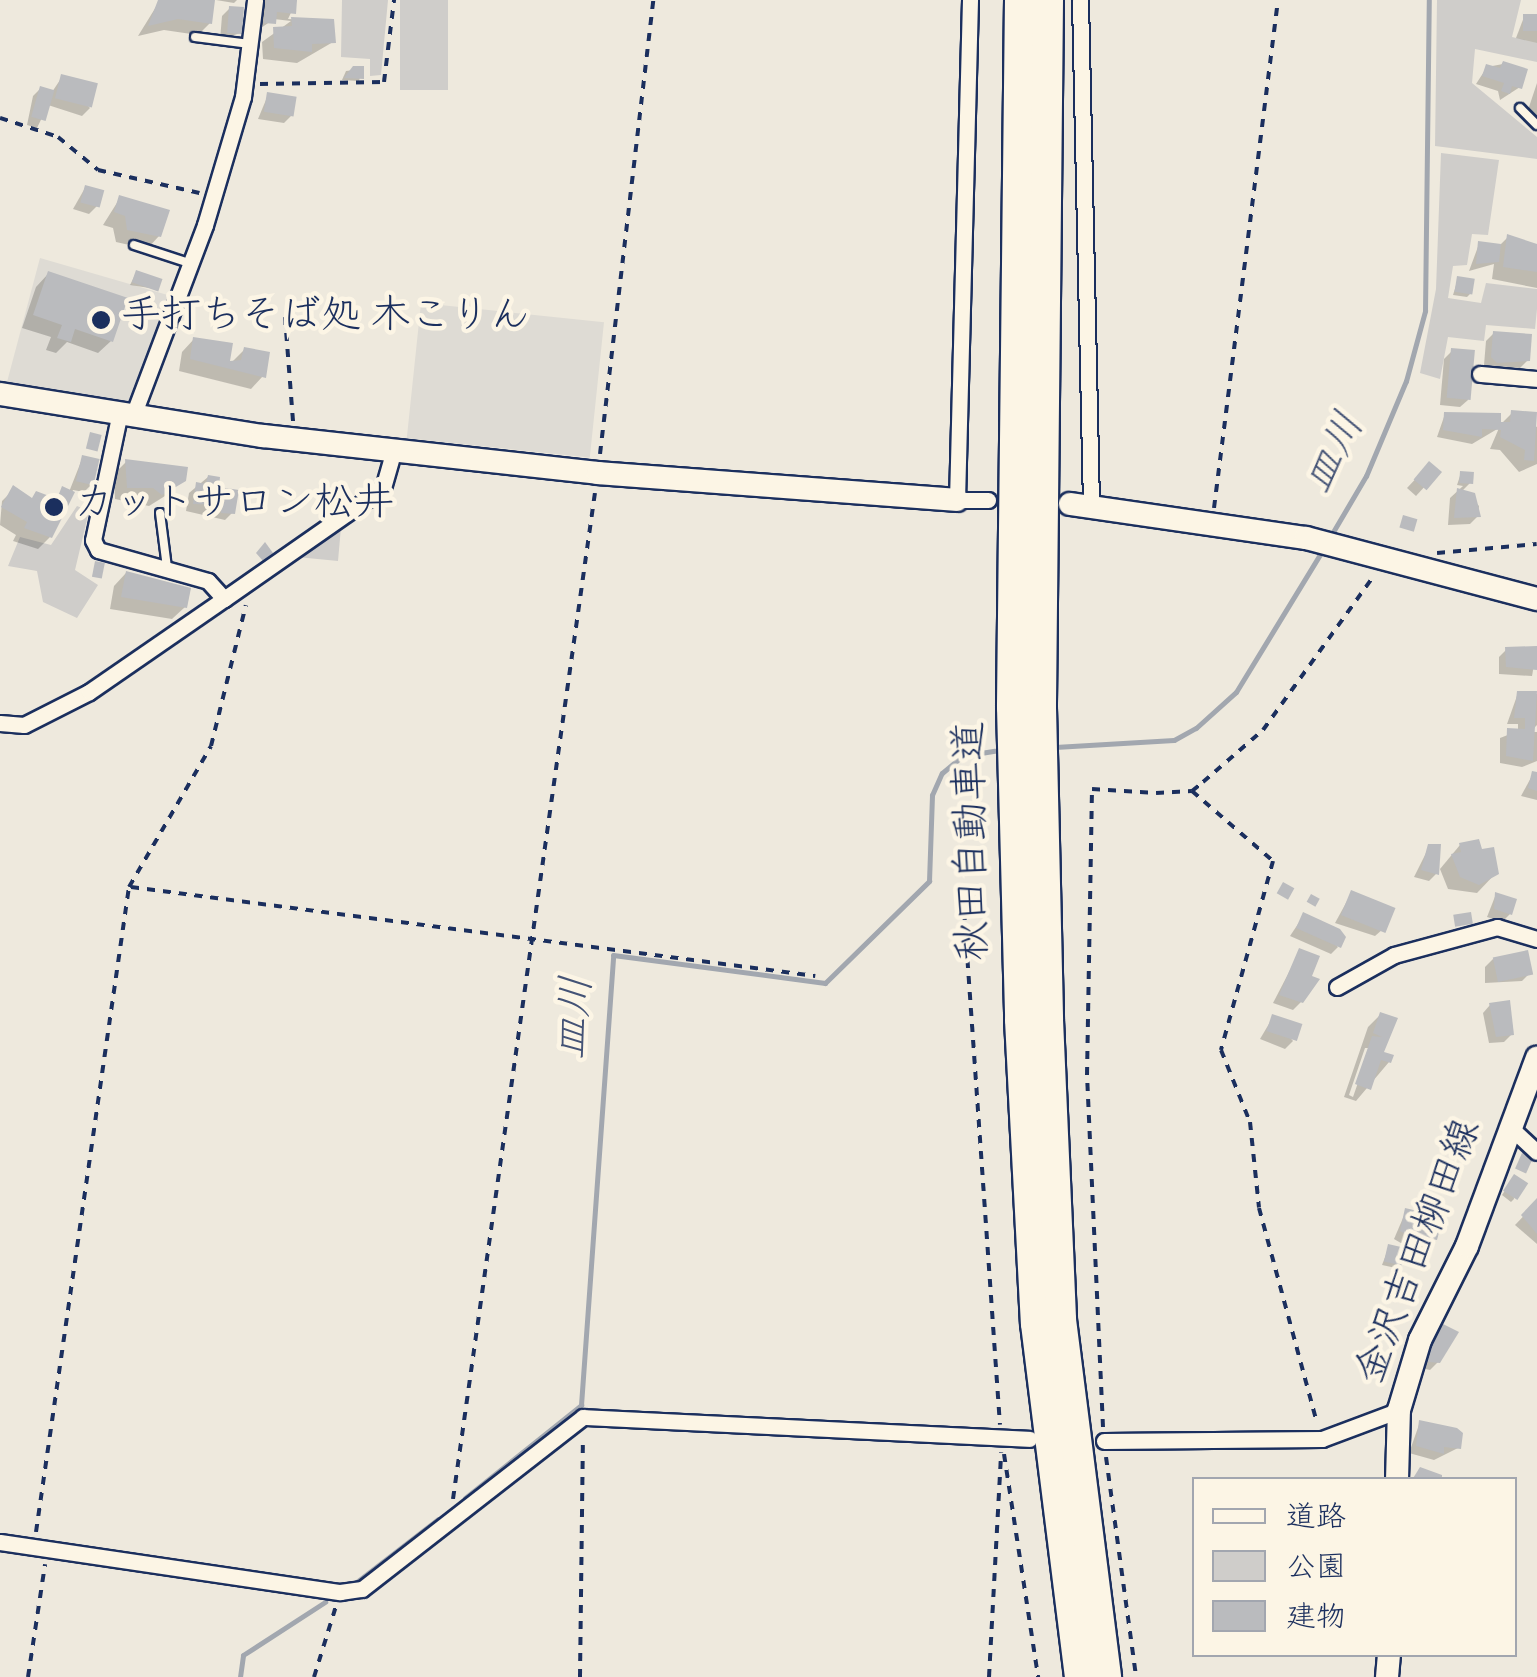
<!DOCTYPE html>
<meta charset="utf-8">
<style>
body{margin:0}
#map{position:relative;width:1537px;height:1677px;overflow:hidden;background:#eee9dd;font-family:Dekko,"Klee One",sans-serif}
div>[style]{position:absolute}
[style*='--x']{left:calc(var(--x)*1px);top:calc(var(--y)*1px);width:calc(var(--w)*1px);rotate:calc(var(--a)*1deg)}
.built>*{inset:0;background:#dedbd4;transform-origin:0 0}
.green>*{inset:0;background:#cfcdca;transform-origin:0 0}
.shadow>*{inset:0;background:#0003}
.stream>*{height:5px;margin:-2.5px;padding:0 2.5px;transform-origin:2.5px;border-radius:2.5px;background:#a2a7af}
.building>*{inset:0;background:#babbbe;transform-origin:0 0}
.path>*{height:4px;margin-top:-2px;transform-origin:0;background:repeating-linear-gradient(90deg,#1b2f5e 0 8px,transparent 0 16px)}
.roads{filter:drop-shadow(2px 0 #1b2f5e) drop-shadow(-2px 0 #1b2f5e) drop-shadow(0 2px #1b2f5e) drop-shadow(0 -2px #1b2f5e)}
.lane>*{height:8px;margin:-4px;padding:0 4px;transform-origin:4px;border-radius:4px;background:#fcf5e5}
.street>*{height:15px;margin:-7.5px;padding:0 7.5px;transform-origin:7.5px;border-radius:7.5px;background:#fcf5e5}
.secondary>*{height:22px;margin:-11px;padding:0 11px;transform-origin:11px;border-radius:11px;background:#fcf5e5}
.highway>*{height:30px;margin:-15px;padding:0 15px;transform-origin:15px;border-radius:15px;background:#fcf5e5}
.dots>*{width:28px;height:28px;translate:-50% -50%;box-sizing:border-box;border:5px solid #fcf5e5;border-radius:50%}
span{translate:-50% -50%;white-space:nowrap;text-align:center;line-height:1.15;-webkit-text-stroke:9px #fcf5e5;paint-order:stroke}
.poi-label{font-size:40px;color:#1b2f5e}
.left{translate:0 -50%;text-align:left}
.street-label{font-size:40px;color:#1b2f5e}
.water-label{font-size:42px;color:#445376;font-style:italic}
.legend{position:absolute;left:1192px;top:1477px;width:325px;height:180px;box-sizing:border-box;background:#fcf5e5;border:2px solid #a2a6af;margin:0;padding:12px 18px;list-style:none;font-size:30px;color:#1b2f5e}
.legend li{display:flex;align-items:center;gap:20px;height:50px}
.legend b{width:50px;border:2px solid #a2a6af}
</style>
<div id="map">
<div class="built">
<i style="clip-path:polygon(40px 258px,171px 296px,130px 404px,7px 382px)"></i>
<i style="left:421px;top:303px;width:184px;height:136px;rotate:6deg"></i>
</div>
<div class="green">
<i style="clip-path:polygon(342px 0,388px 0,381px 75px,370px 76px,370px 59px,341px 57px)"></i>
<i style="left:400px;top:0;width:48px;height:90px"></i>
<i style="clip-path:polygon(1437px 0,1521px 0,1512px 37px,1537px 43px,1537px 62px,1475px 49px,1472px 83px,1537px 137px,1537px 159px,1435px 146px)"></i>
<i style="clip-path:polygon(1441px 153px,1499px 160px,1488px 235px,1472px 234px,1467px 265px,1453px 266px,1448px 298px,1481px 303px,1486px 283px,1537px 289px,1537px 309px,1535px 329px,1486px 325px,1484px 341px,1448px 337px,1440px 379px,1420px 373px,1436px 289px)"></i>
<i style="clip-path:polygon(77px 506px,89px 511px,75px 570px,98px 585px,77px 618px,43px 602px,37px 571px,8px 566px,20px 537px,51px 545px)"></i>
<i style="clip-path:polygon(341px 527px,338px 561px,297px 557px,316px 544px)"></i>
</div>
<div class="shadow">
<i style="clip-path:polygon(216px 0,237px 0,234px 3px)"></i>
<i style="clip-path:polygon(260px 0,297px 0,288px 19px,332px 21px,333px 42px,297px 63px,263px 59px,262px 42px,291px 21px,274px 19px,258px 30px)"></i>
<i style="clip-path:polygon(159px 2px,210px 23px,198px 35px,164px 30px,138px 36px)"></i>
<i style="clip-path:polygon(230px 8px,240px 33px,220px 40px,222px 16px)"></i>
<i style="clip-path:polygon(1524px 17px,1537px 17px,1537px 43px,1516px 38px)"></i>
<i style="clip-path:polygon(1503px 64px,1520px 87px,1500px 100px,1498px 91px,1476px 84px,1487px 67px)"></i>
<i style="clip-path:polygon(362px 69px,359px 81px,342px 80px,346px 71px)"></i>
<i style="clip-path:polygon(62px 77px,90px 108px,82px 116px,48px 105px,37px 128px,27px 125px,33px 96px,41px 88px,52px 92px)"></i>
<i style="clip-path:polygon(1537px 83px,1537px 118px,1526px 116px)"></i>
<i style="clip-path:polygon(268px 95px,292px 115px,284px 123px,258px 119px)"></i>
<i style="clip-path:polygon(85px 188px,97px 206px,89px 214px,73px 209px)"></i>
<i style="clip-path:polygon(120px 198px,159px 236px,147px 249px,116px 242px,113px 228px,103px 225px)"></i>
<i style="clip-path:polygon(1508px 237px,1537px 247px,1537px 288px,1492px 279px,1494px 264px,1469px 271px,1479px 244px,1499px 246px)"></i>
<i style="clip-path:polygon(136px 273px,156px 289px,130px 285px)"></i>
<i style="clip-path:polygon(48px 274px,111px 341px,98px 353px,67px 342px,56px 353px,46px 350px,51px 337px,22px 328px,36px 287px)"></i>
<i style="clip-path:polygon(1458px 279px,1470px 294px,1467px 297px,1453px 295px)"></i>
<i style="clip-path:polygon(1494px 333px,1528px 360px,1520px 368px,1484px 365px,1486px 341px)"></i>
<i style="clip-path:polygon(194px 339px,230px 345px,226px 368px,244px 350px,263px 376px,251px 389px,179px 371px,182px 352px)"></i>
<i style="clip-path:polygon(1452px 351px,1468px 400px,1460px 407px,1440px 405px,1444px 359px)"></i>
<i style="clip-path:polygon(1512px 413px,1537px 427px,1537px 464px,1519px 472px,1500px 450px,1490px 449px,1499px 428px,1472px 444px,1437px 437px,1445px 414px,1498px 427px)"></i>
<i style="clip-path:polygon(82px 459px,92px 484px,84px 492px,73px 490px,50px 537px,38px 549px,13px 541px,16px 535px,0 525px,2px 501px,14px 489px,30px 500px,69px 492px)"></i>
<i style="clip-path:polygon(126px 462px,184px 469px,173px 491px,149px 506px,115px 499px,114px 474px)"></i>
<i style="clip-path:polygon(1422px 472px,1438px 472px,1416px 496px,1407px 488px)"></i>
<i style="clip-path:polygon(1461px 473px,1470px 483px,1463px 490px,1479px 506px,1478px 516px,1470px 524px,1448px 525px,1450px 498px,1463px 486px,1457px 485px)"></i>
<i style="clip-path:polygon(208px 477px,233px 512px,225px 520px,186px 511px,189px 493px)"></i>
<i style="clip-path:polygon(126px 573px,185px 607px,172px 619px,110px 609px,114px 586px)"></i>
<i style="clip-path:polygon(1537px 648px,1532px 676px,1499px 674px,1499px 657px,1506px 650px)"></i>
<i style="clip-path:polygon(1518px 693px,1537px 694px,1537px 725px,1530px 732px,1537px 732px,1537px 761px,1522px 767px,1500px 763px,1500px 738px,1518px 731px,1518px 724px,1507px 724px)"></i>
<i style="clip-path:polygon(1533px 774px,1537px 775px,1537px 800px,1521px 796px)"></i>
<i style="clip-path:polygon(1460px 845px,1496px 873px,1477px 893px,1448px 889px,1440px 869px)"></i>
<i style="clip-path:polygon(1429px 847px,1436px 874px,1429px 881px,1414px 877px)"></i>
<i style="clip-path:polygon(1352px 892px,1383px 929px,1375px 936px,1335px 923px)"></i>
<i style="clip-path:polygon(1496px 894px,1510px 914px,1502px 922px,1487px 917px)"></i>
<i style="clip-path:polygon(1304px 915px,1338px 947px,1331px 954px,1290px 936px)"></i>
<i style="clip-path:polygon(1300px 951px,1301px 1002px,1293px 1010px,1273px 1003px)"></i>
<i style="clip-path:polygon(1493px 959px,1530px 973px,1522px 981px,1485px 983px,1485px 967px)"></i>
<i style="clip-path:polygon(1490px 1005px,1512px 1034px,1504px 1042px,1489px 1043px,1483px 1013px)"></i>
<i style="clip-path:polygon(evenodd,1380px 1015px,1395px 1020px,1381px 1053px,1389px 1062px,1356px 1101px,1344px 1097px,1368px 1027px,1380px 1015px,1365px 1048px,1370px 1048px,1353px 1097px,1349px 1095px,1365px 1048px)"></i>
<i style="clip-path:polygon(1273px 1017px,1293px 1041px,1285px 1049px,1260px 1039px)"></i>
<i style="clip-path:polygon(1512px 1180px,1514px 1199px,1511px 1202px,1502px 1195px)"></i>
<i style="clip-path:polygon(1537px 1202px,1537px 1244px,1515px 1225px)"></i>
<i style="clip-path:polygon(1406px 1211px,1435px 1239px,1427px 1246px,1411px 1249px,1394px 1239px)"></i>
<i style="clip-path:polygon(1389px 1247px,1399px 1265px,1396px 1268px,1382px 1265px)"></i>
<i style="clip-path:polygon(1444px 1327px,1438px 1362px,1430px 1370px,1417px 1367px)"></i>
<i style="clip-path:polygon(1420px 1422px,1458px 1448px,1434px 1460px,1409px 1453px)"></i>
</div>
<div class="stream">
<i style="--x:1330;--y:537;--w:71;--a:-59.5"></i>
<i style="--x:1366;--y:476;--w:103;--a:-67.2"></i>
<i style="--x:1406;--y:381;--w:73;--a:-74.8"></i>
<i style="--x:1425;--y:311;--w:311;--a:-89.3"></i>
<i style="--x:1055;--y:747;--w:119;--a:-3.4"></i>
<i style="--x:1174;--y:740;--w:25;--a:-29"></i>
<i style="--x:1196;--y:728;--w:54;--a:-42"></i>
<i style="--x:1236;--y:692;--w:165;--a:-58.6"></i>
<i style="--x:465;--y:1498;--w:149;--a:-38.7"></i>
<i style="--x:581;--y:1405;--w:451;--a:-85.9"></i>
<i style="--x:613;--y:955;--w:214;--a:7.5"></i>
<i style="--x:825;--y:983;--w:146;--a:-44.4"></i>
<i style="--x:929;--y:881;--w:86;--a:-88"></i>
<i style="--x:932;--y:795;--w:24;--a:-66"></i>
<i style="--x:942;--y:773;--w:26;--a:-40"></i>
<i style="--x:962;--y:756;--w:33;--a:-9"></i>
<i style="--x:354;--y:1584;--w:106;--a:-37.7"></i>
<i style="--x:240;--y:1677;--w:22;--a:-82"></i>
<i style="--x:243;--y:1655;--w:98;--a:-32.9"></i>
</div>
<div class="building">
<i style="clip-path:polygon(158px 0,215px 0,212px 24px,178px 19px,148px 26px)"></i>
<i style="clip-path:polygon(266px 0,297px 0,296px 14px,277px 12px,276px 24px,264px 23px)"></i>
<i style="left:229px;top:6px;width:15px;height:27px;rotate:4deg"></i>
<i style="left:1523px;top:14px;width:14px;height:17px"></i>
<i style="clip-path:polygon(291px 17px,334px 19px,336px 43px,312px 44px,312px 52px,274px 48px,273px 27px,292px 26px)"></i>
<i style="clip-path:polygon(1503px 61px,1528px 69px,1522px 89px,1512px 86px,1510px 94px,1501px 91px,1504px 83px,1482px 76px,1486px 64px,1500px 68px)"></i>
<i style="clip-path:polygon(353px 66px,364px 66px,364px 79px,344px 78px)"></i>
<i style="left:61px;top:74px;width:38px;height:25px;rotate:14deg"></i>
<i style="left:40px;top:86px;width:15px;height:32px;rotate:16deg"></i>
<i style="left:267px;top:92px;width:30px;height:20px;rotate:9deg"></i>
<i style="left:85px;top:185px;width:20px;height:18px;rotate:15deg"></i>
<i style="clip-path:polygon(119px 195px,170px 210px,161px 237px,127px 230px,125px 216px,114px 212px)"></i>
<i style="clip-path:polygon(1507px 234px,1537px 244px,1537px 272px,1503px 267px)"></i>
<i style="clip-path:polygon(1478px 241px,1501px 244px,1499px 262px,1476px 264px)"></i>
<i style="left:136px;top:270px;width:28px;height:13px;rotate:19deg"></i>
<i style="clip-path:polygon(48px 271px,128px 298px,113px 342px,75px 329px,71px 342px,57px 338px,62px 325px,33px 315px)"></i>
<i style="left:1457px;top:276px;width:18px;height:16px;rotate:9deg"></i>
<i style="clip-path:polygon(1493px 331px,1532px 334px,1530px 361px,1497px 363px,1491px 357px)"></i>
<i style="clip-path:polygon(193px 337px,233px 343px,230px 361px,241px 360px,244px 347px,270px 352px,266px 378px,190px 359px)"></i>
<i style="left:1451px;top:348px;width:24px;height:50px;rotate:5deg"></i>
<i style="clip-path:polygon(1511px 410px,1537px 412px,1534px 461px,1524px 460px,1525px 450px,1500px 437px,1501px 430px,1482px 429px,1482px 437px,1443px 430px,1444px 412px,1501px 413px,1501px 422px,1510px 422px)"></i>
<i style="left:90px;top:432px;width:12px;height:17px;rotate:14deg"></i>
<i style="left:82px;top:455px;width:18px;height:27px;rotate:13deg"></i>
<i style="clip-path:polygon(125px 459px,188px 467px,186px 481px,162px 495px,153px 488px,127px 488px)"></i>
<i style="left:1429px;top:461px;width:17px;height:24px;rotate:40deg"></i>
<i style="left:1460px;top:471px;width:14px;height:12px;rotate:4deg"></i>
<i style="clip-path:polygon(208px 475px,220px 477px,219px 487px,239px 490px,235px 514px,221px 513px,221px 505px,193px 504px,196px 482px,206px 484px)"></i>
<i style="clip-path:polygon(13px 485px,32px 498px,36px 491px,57px 499px,62px 486px,75px 492px,52px 538px,24px 528px,27px 522px,1px 507px)"></i>
<i style="clip-path:polygon(1457px 488px,1475px 493px,1481px 517px,1454px 518px)"></i>
<i style="left:1403px;top:515px;width:15px;height:13px;rotate:16deg"></i>
<i style="clip-path:polygon(265px 542px,273px 553px,263px 561px,256px 553px)"></i>
<i style="left:95px;top:561px;width:10px;height:16px;rotate:11deg"></i>
<i style="clip-path:polygon(126px 571px,191px 588px,187px 608px,121px 597px)"></i>
<i style="clip-path:polygon(1537px 646px,1537px 670px,1506px 667px,1505px 647px)"></i>
<i style="clip-path:polygon(1517px 691px,1537px 691px,1533px 761px,1506px 756px,1507px 728px,1525px 729px,1525px 718px,1514px 718px)"></i>
<i style="clip-path:polygon(1532px 771px,1537px 772px,1537px 791px,1528px 788px)"></i>
<i style="clip-path:polygon(1479px 839px,1482px 849px,1494px 847px,1499px 874px,1479px 885px,1460px 877px,1451px 854px,1461px 852px,1459px 843px)"></i>
<i style="clip-path:polygon(1428px 844px,1441px 844px,1439px 875px,1421px 870px)"></i>
<i style="left:1283px;top:882px;width:13px;height:13px;rotate:29deg"></i>
<i style="left:1351px;top:890px;width:48px;height:27px;rotate:22deg"></i>
<i style="clip-path:polygon(1495px 892px,1517px 899px,1512px 915px,1494px 909px)"></i>
<i style="left:1311px;top:894px;width:10px;height:9px;rotate:29deg"></i>
<i style="clip-path:polygon(1303px 912px,1340px 929px,1346px 937px,1341px 948px,1296px 928px)"></i>
<i style="left:1471px;top:912px;width:12px;height:18px;rotate:81deg"></i>
<i style="clip-path:polygon(1299px 948px,1320px 956px,1312px 976px,1320px 979px,1303px 1003px,1279px 995px)"></i>
<i style="left:1528px;top:950px;width:25px;height:36px;rotate:78deg"></i>
<i style="clip-path:polygon(1510px 1000px,1514px 1035px,1496px 1037px,1489px 1003px)"></i>
<i style="clip-path:polygon(1380px 1012px,1398px 1018px,1384px 1052px,1394px 1055px,1391px 1063px,1381px 1060px,1371px 1090px,1355px 1084px,1372px 1036px,1382px 1037px,1373px 1033px)"></i>
<i style="left:1272px;top:1014px;width:32px;height:18px;rotate:18deg"></i>
<i style="left:1522px;top:1153px;width:12px;height:17px;rotate:24deg"></i>
<i style="left:1514px;top:1174px;width:17px;height:20px;rotate:33deg"></i>
<i style="clip-path:polygon(1537px 1198px,1537px 1234px,1521px 1215px)"></i>
<i style="clip-path:polygon(1405px 1208px,1443px 1217px,1437px 1240px,1423px 1237px,1421px 1242px,1400px 1231px)"></i>
<i style="left:1388px;top:1244px;width:18px;height:18px;rotate:13deg"></i>
<i style="clip-path:polygon(1443px 1324px,1459px 1332px,1440px 1363px,1429px 1362px,1423px 1359px)"></i>
<i style="clip-path:polygon(1419px 1420px,1457px 1428px,1463px 1433px,1461px 1449px,1444px 1447px,1444px 1454px,1416px 1446px)"></i>
<i style="clip-path:polygon(1420px 1467px,1442px 1475px,1442px 1480px,1412px 1480px)"></i>
</div>
<div class="path">
<i style="--x:260;--y:84;--w:124;--a:-0.9"></i>
<i style="--x:384;--y:82;--w:83;--a:-83"></i>
<i style="--x:0;--y:118;--w:61;--a:18.1"></i>
<i style="--x:58;--y:137;--w:52;--a:39.5"></i>
<i style="--x:98;--y:170;--w:104;--a:12.8"></i>
<i style="--x:285;--y:317;--w:105;--a:85.6"></i>
<i style="--x:600;--y:454;--w:457;--a:-83.3"></i>
<i style="--x:1214;--y:508;--w:512;--a:-82.82"></i>
<i style="--x:1437;--y:553;--w:100;--a:-5.1"></i>
<i style="--x:1192;--y:791;--w:107;--a:40.8"></i>
<i style="--x:1273;--y:861;--w:196;--a:105.4"></i>
<i style="--x:1221;--y:1050;--w:78;--a:68.1"></i>
<i style="--x:1250;--y:1122;--w:86;--a:84"></i>
<i style="--x:1259;--y:1208;--w:223;--a:74.9"></i>
<i style="--x:131;--y:887;--w:690;--a:7.41"></i>
<i style="--x:963;--y:896;--w:530;--a:86"></i>
<i style="--x:1103;--y:1427;--w:352;--a:-92.6"></i>
<i style="--x:1087;--y:1075;--w:286;--a:-89"></i>
<i style="--x:1092;--y:789;--w:64;--a:3.6"></i>
<i style="--x:1156;--y:793;--w:36;--a:-3"></i>
<i style="--x:1192;--y:791;--w:14;--a:-39"></i>
<i style="--x:1203;--y:782;--w:79;--a:-40.9"></i>
<i style="--x:1263;--y:730;--w:188;--a:-54.3"></i>
<i style="--x:1004;--y:1454;--w:226;--a:81.3"></i>
<i style="--x:1106;--y:1457;--w:222;--a:82.2"></i>
<i style="--x:453;--y:1499;--w:1016;--a:-81.97"></i>
<i style="--x:36;--y:1532;--w:652;--a:-81.8"></i>
<i style="--x:129;--y:887;--w:163;--a:-59.8"></i>
<i style="--x:211;--y:746;--w:145;--a:-76.1"></i>
<i style="--x:28;--y:1677;--w:114;--a:-81.4"></i>
<i style="--x:314;--y:1677;--w:74;--a:-72.8"></i>
<i style="--x:580;--y:1677;--w:240;--a:-89.3"></i>
<i style="--x:989;--y:1677;--w:225;--a:-86.9"></i>
</div>
<div class="roads">
<div class="lane">
<i style="--x:195;--y:37;--w:55;--a:7.3"></i>
<i style="--x:1520;--y:108;--w:24;--a:45"></i>
<i style="--x:134;--y:245;--w:58;--a:18.1"></i>
<i style="--x:160;--y:513;--w:55;--a:82.7"></i>
</div>
<div class="street">
<i style="--x:970;--y:0;--w:500;--a:91.49"></i>
<i style="--x:957;--y:500;--w:31;--a:0"></i>
<i style="--x:1080;--y:0;--w:505;--a:88.75"></i>
<i style="--x:1480;--y:374;--w:57;--a:5"></i>
<i style="--x:120;--y:412;--w:131;--a:101.9"></i>
<i style="--x:93;--y:540;--w:11;--a:63"></i>
<i style="--x:98;--y:550;--w:114;--a:15.7"></i>
<i style="--x:208;--y:581;--w:24;--a:48"></i>
<i style="--x:134;--y:413;--w:201;--a:-69.3"></i>
<i style="--x:205;--y:225;--w:134;--a:-73.5"></i>
<i style="--x:243;--y:97;--w:98;--a:-82.9"></i>
<i style="--x:0;--y:723;--w:24;--a:5"></i>
<i style="--x:24;--y:725;--w:73;--a:-26.9"></i>
<i style="--x:89;--y:692;--w:164;--a:-34.6"></i>
<i style="--x:224;--y:599;--w:194;--a:-34.9"></i>
<i style="--x:383;--y:488;--w:40;--a:-74"></i>
<i style="--x:1337;--y:987;--w:65;--a:-29.3"></i>
<i style="--x:1394;--y:955;--w:107;--a:-15.2"></i>
<i style="--x:1497;--y:927;--w:42;--a:16.7"></i>
<i style="--x:1511;--y:1128;--w:35;--a:43"></i>
<i style="--x:1104;--y:1441;--w:218;--a:-0.5"></i>
<i style="--x:1322;--y:1439;--w:82;--a:-20.6"></i>
<i style="--x:0;--y:1542;--w:344;--a:8.4"></i>
<i style="--x:340;--y:1592;--w:22;--a:-8"></i>
<i style="--x:362;--y:1589;--w:280;--a:-37.9"></i>
<i style="--x:583;--y:1417;--w:447;--a:2.8"></i>
</div>
<div class="secondary">
<i style="--x:0;--y:394;--w:266;--a:9.1"></i>
<i style="--x:263;--y:436;--w:337;--a:6.3"></i>
<i style="--x:598;--y:473;--w:360;--a:4.3"></i>
<i style="--x:1070;--y:504;--w:238;--a:8.2"></i>
<i style="--x:1306;--y:538;--w:239;--a:14.8"></i>
<i style="--x:1397;--y:1480;--w:70;--a:-88.4"></i>
<i style="--x:1399;--y:1410;--w:73;--a:-73.3"></i>
<i style="--x:1420;--y:1340;--w:105;--a:-63.4"></i>
<i style="--x:1467;--y:1246;--w:201;--a:-69.6"></i>
<i style="--x:1387;--y:1677;--w:23;--a:-85"></i>
</div>
<div class="highway">
<i style="--x:1020;--y:0;--w:707;--a:90.65"></i>
<i style="--x:1012;--y:707;--w:313;--a:88.5"></i>
<i style="--x:1020;--y:1020;--w:304;--a:87"></i>
<i style="--x:1036;--y:1324;--w:356;--a:82.9"></i>
<i style="--x:1048;--y:0;--w:708;--a:90.57"></i>
<i style="--x:1041;--y:708;--w:312;--a:88.7"></i>
<i style="--x:1048;--y:1020;--w:300;--a:87.5"></i>
<i style="--x:1061;--y:1320;--w:360;--a:82.8"></i>
</div>
</div>
<div class="dots">
<i style="left:101px;top:320px;background:#1b2f5e"></i>
<i style="left:54px;top:507px;background:#1b2f5e"></i>
</div>
<div class="poi-label">
<span class="left" style="left:121px;top:320px">手打ちそば処 木こりん</span>
<span class="left" style="left:74px;top:507px">カットサロン松井</span>
</div>
<div class="street-label">
<span style="left:976px;top:841px;rotate:-91deg">秋田自動車道</span>
<span style="left:1422px;top:1253px;rotate:-69deg">金沢吉田柳田線</span>
</div>
<div class="water-label">
<span style="left:1338px;top:455px;rotate:-64deg">皿川</span>
<span style="left:579px;top:1018px;rotate:-86deg">皿川</span>
</div>
<ul class="legend">
<li><b style="height:12px;background:#fcf5e5"></b>道路</li>
<li><b style="height:28px;background:#cfcdca"></b>公園</li>
<li><b style="height:28px;background:#babbbe"></b>建物</li>
</ul>
</div>
